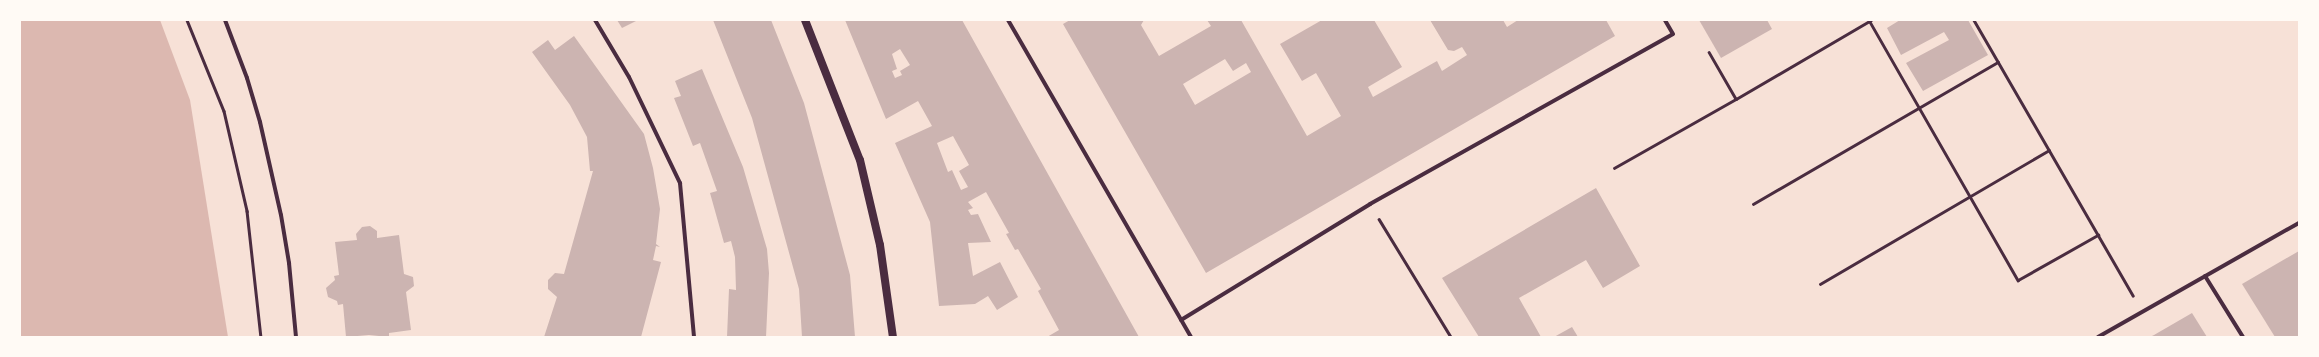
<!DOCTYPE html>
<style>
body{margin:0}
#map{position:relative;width:2319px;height:357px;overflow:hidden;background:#f7e1d7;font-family:Poppins,sans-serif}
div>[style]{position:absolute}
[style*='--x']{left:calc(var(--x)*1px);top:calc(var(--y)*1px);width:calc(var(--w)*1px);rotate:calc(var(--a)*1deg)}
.water>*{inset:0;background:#dcb8b0}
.building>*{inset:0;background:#ccb4b1}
.path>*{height:2.5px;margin:-1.25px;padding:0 1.25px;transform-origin:1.25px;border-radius:1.25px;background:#4a2c40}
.minor>*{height:4px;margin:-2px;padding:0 2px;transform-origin:2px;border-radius:2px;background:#4a2c40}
.secondary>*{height:8px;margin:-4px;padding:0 4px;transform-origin:4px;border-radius:4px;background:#4a2c40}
span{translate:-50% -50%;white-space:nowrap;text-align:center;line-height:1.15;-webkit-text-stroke:3px #fffaf5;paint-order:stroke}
.frame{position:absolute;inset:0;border:21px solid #fffaf5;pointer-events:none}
</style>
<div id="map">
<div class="water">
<i style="clip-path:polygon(20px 20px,160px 20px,190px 100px,228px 337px,20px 337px)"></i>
</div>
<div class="building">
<i style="clip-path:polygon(617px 20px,638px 20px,622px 28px)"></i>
<i style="clip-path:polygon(713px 20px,771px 20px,804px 103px,850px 275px,855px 337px,802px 337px,799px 289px,752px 118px)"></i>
<i style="clip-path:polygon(evenodd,845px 20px,962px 20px,1139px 337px,1047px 337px,1059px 330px,1038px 291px,1041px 289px,1018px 249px,1015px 250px,1006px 234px,1009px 233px,986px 192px,968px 202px,973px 208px,968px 210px,971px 215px,978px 214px,991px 242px,968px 243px,973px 276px,1000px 262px,1018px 297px,997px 310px,988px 296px,975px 304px,939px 306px,930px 222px,895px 143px,932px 126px,918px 101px,886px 119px,845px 20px,900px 49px,910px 65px,900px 71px,902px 75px,895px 78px,892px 71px,897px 69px,892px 54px,900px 49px,845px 20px,953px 136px,969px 165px,959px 171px,968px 187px,961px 190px,952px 170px,948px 172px,937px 143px,953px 136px)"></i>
<i style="clip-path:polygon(evenodd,1070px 20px,1144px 20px,1141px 25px,1159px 56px,1211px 26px,1207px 20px,1241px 20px,1307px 136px,1341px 116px,1316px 73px,1302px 81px,1280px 44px,1322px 20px,1374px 20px,1402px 67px,1368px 87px,1373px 97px,1437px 61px,1442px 71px,1467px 55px,1462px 47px,1454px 51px,1448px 50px,1430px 20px,1503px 20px,1507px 27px,1518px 20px,1606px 20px,1615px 36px,1206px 273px,1063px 24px,1070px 20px,1225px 59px,1233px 71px,1246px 63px,1251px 72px,1195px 105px,1183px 84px,1225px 59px)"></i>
<i style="clip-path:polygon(1699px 20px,1767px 20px,1772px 29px,1721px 58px)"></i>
<i style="clip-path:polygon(1900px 20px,1968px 20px,1988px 55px,1923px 91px,1906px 63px,1949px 40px,1944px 32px,1901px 55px,1887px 28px)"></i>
<i style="clip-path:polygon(574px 36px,644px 134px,653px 168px,660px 209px,656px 244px,660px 247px,656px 246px,653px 260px,661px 262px,641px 337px,544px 337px,557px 297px,548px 289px,548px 280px,555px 273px,564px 274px,593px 171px,590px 171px,587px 137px,570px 105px,532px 52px,548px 40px,555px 50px)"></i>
<i style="clip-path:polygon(702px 69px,743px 167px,767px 249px,769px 273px,766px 337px,727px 337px,729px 289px,736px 290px,735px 257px,731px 241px,724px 243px,710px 193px,717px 191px,700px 143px,693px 146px,674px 98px,681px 96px,675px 81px)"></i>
<i style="clip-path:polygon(1596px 188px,1640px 266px,1603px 288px,1586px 260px,1519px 298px,1541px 337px,1479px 337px,1442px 278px)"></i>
<i style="clip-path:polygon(370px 226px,377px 231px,377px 238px,399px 235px,404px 274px,413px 277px,414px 286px,406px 292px,411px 330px,389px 333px,389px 337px,369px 335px,346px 337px,343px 304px,338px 305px,337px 301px,328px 297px,326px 288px,335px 280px,334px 276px,339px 275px,335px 242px,357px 240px,356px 234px,362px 227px)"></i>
<i style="clip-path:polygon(2299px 251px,2299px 337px,2275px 337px,2242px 284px)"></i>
<i style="clip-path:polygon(2192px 313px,2207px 337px,2150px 337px,2154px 335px)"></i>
<i style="clip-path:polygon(1572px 327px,1578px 337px,1554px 337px)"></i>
</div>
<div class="path">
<i style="--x:187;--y:20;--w:98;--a:67.9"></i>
<i style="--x:224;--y:111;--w:103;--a:77"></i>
<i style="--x:247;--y:211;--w:127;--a:83.7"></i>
<i style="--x:1869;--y:20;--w:300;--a:60.2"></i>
<i style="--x:2018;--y:280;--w:92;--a:-29.4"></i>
<i style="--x:1974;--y:20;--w:318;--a:60"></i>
<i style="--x:1709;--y:52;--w:54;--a:60.1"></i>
<i style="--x:1736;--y:99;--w:156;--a:-30.3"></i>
<i style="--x:1614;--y:168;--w:140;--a:-29.5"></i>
<i style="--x:1753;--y:204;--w:283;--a:-30.1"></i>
<i style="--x:1379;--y:219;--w:138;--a:58.6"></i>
<i style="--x:1820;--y:284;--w:265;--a:-30.3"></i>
</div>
<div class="minor">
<i style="--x:225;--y:20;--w:62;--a:69.2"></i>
<i style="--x:247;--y:78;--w:46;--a:73.5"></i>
<i style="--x:260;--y:122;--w:95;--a:77.3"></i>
<i style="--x:281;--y:215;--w:49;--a:80.5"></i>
<i style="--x:289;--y:263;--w:74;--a:84.6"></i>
<i style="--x:595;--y:20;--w:66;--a:59.2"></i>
<i style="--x:629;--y:77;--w:118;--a:64.3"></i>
<i style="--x:680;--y:183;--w:155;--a:84.8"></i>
<i style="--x:1008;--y:20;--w:366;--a:60"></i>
<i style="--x:2205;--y:276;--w:72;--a:58.1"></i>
<i style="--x:1181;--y:320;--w:222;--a:-31.5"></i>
<i style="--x:1370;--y:204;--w:347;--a:-29.3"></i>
<i style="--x:1673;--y:34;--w:16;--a:-120"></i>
<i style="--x:2098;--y:337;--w:231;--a:-29.6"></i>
</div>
<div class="secondary">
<i style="--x:805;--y:20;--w:150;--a:68.6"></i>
<i style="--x:860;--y:160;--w:87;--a:76.8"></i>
<i style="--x:880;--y:245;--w:93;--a:82"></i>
</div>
<div class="frame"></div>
</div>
